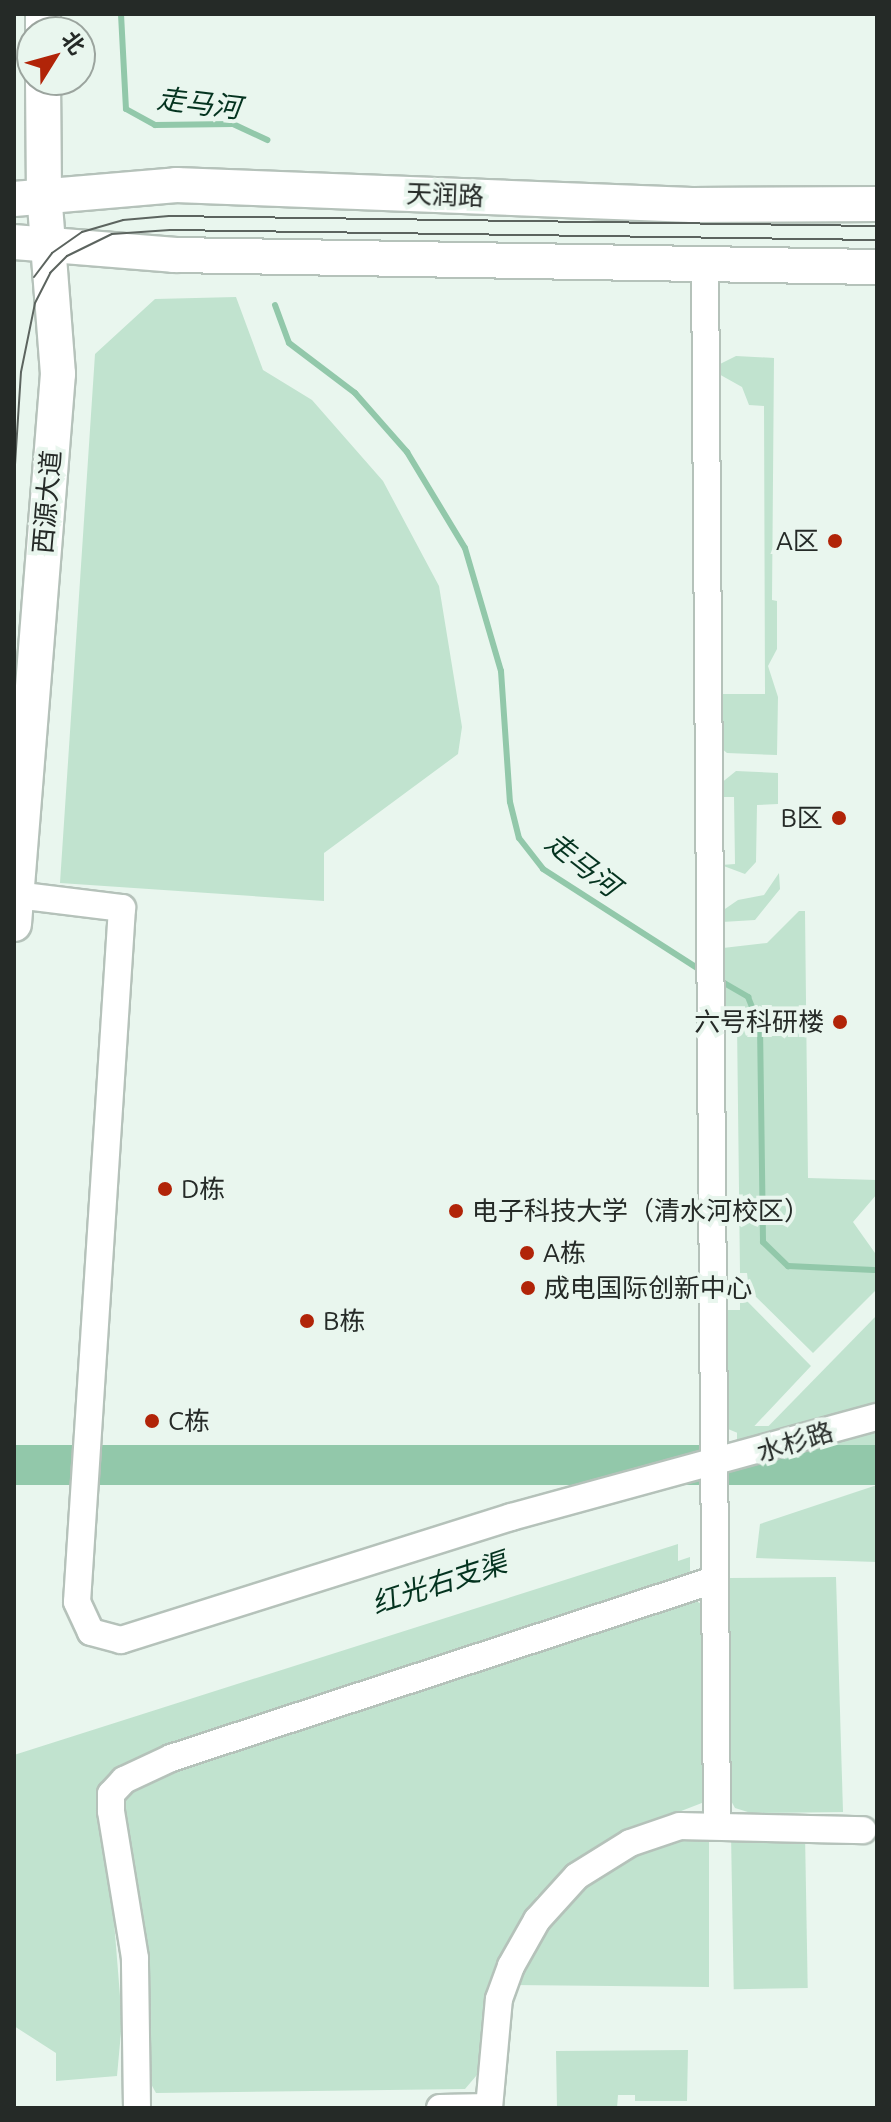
<!DOCTYPE html>
<meta charset="utf-8">
<style>
body{margin:0}
#map{position:relative;width:891px;height:2122px;overflow:hidden;background:#e9f6ee;font-family:Ubuntu,"Noto Sans SC",sans-serif}
div>[style]{position:absolute}
[style*='--x']{left:calc(var(--x)*1px);top:calc(var(--y)*1px);width:calc(var(--w)*1px);rotate:calc(var(--a)*1deg)}
.green>*{inset:0;background:#c1e3cf;transform-origin:0 0}
.water>*{inset:0;background:#92c8aa;transform-origin:0 0}
.stream>*{height:6px;margin:-3px;padding:0 3px;transform-origin:3px;border-radius:3px;background:#92c8aa}
.roads{filter:drop-shadow(2px 0 #b5c2ba) drop-shadow(-2px 0 #b5c2ba) drop-shadow(0 2px #b5c2ba) drop-shadow(0 -2px #b5c2ba)}
.minor>*{height:26px;margin:-13px;padding:0 13px;transform-origin:13px;border-radius:13px;background:#fff}
.major>*{height:34px;margin:-17px;padding:0 17px;transform-origin:17px;border-radius:17px;background:#fff}
.tram>*{height:2px;margin:-1px;padding:0 1px;transform-origin:1px;border-radius:1px;background:#5c645f}
.dots>*{width:22px;height:22px;translate:-50% -50%;box-sizing:border-box;border:4px solid #e9f6ee;border-radius:50%}
span{translate:-50% -50%;white-space:nowrap;text-align:center;line-height:1.15;-webkit-text-stroke:8px #e9f6ee;paint-order:stroke}
.street-label{font-size:26px;color:#252a27}
.poi-label{font-size:26px;color:#252a27}
.right{translate:-100% -50%;text-align:right}
.left{translate:0 -50%;text-align:left}
.water-label{font-size:28px;color:#04331f;font-style:italic}
.frame{position:absolute;inset:0;border:16px solid #252a27;pointer-events:none}
.north{position:absolute;left:16px;top:16px;width:80px;height:80px;box-sizing:border-box;background:#e9f6ee;border:2px solid #9ba49e;border-radius:50%;rotate:53deg;font-size:22px;font-weight:700;line-height:32px;text-align:center;color:#252a27}
.north::after{content:'';display:block;margin:auto;width:28px;height:36px;background:#b12408;clip-path:polygon(50% 0,100% 100%,50% 72%,0 100%)}
</style>
<div id="map">
<div class="green">
<i style="clip-path:polygon(236px 297px,263px 370px,312px 400px,383px 481px,439px 586px,462px 727px,458px 754px,324px 853px,324px 901px,60px 883px,95px 354px,155px 299px)"></i>
<i style="clip-path:polygon(736px 356px,774px 358px,772px 600px,777px 601px,777px 649px,768px 666px,778px 697px,777px 755px,727px 753px,721px 748px,723px 694px,765px 694px,764px 406px,749px 405px,742px 387px,717px 373px,718px 365px)"></i>
<i style="clip-path:polygon(736px 771px,778px 773px,778px 804px,757px 805px,756px 862px,745px 874px,721px 865px,735px 864px,734px 797px,720px 797px,720px 784px)"></i>
<i style="clip-path:polygon(779px 873px,780px 889px,755px 920px,722px 922px,722px 911px,738px 900px,764px 895px)"></i>
<i style="clip-path:polygon(799px 911px,805px 911px,808px 1178px,877px 1180px,877px 1194px,853px 1222px,875px 1253px,876px 1290px,813px 1353px,749px 1290px,747px 1273px,740px 1273px,737px 1024px,724px 1024px,723px 948px,767px 943px)"></i>
<i style="clip-path:polygon(740px 1294px,811px 1366px,745px 1436px,728px 1429px,727px 1310px,740px 1310px)"></i>
<i style="clip-path:polygon(877px 1315px,877px 1403px,754px 1441px)"></i>
<i style="left:877px;top:1426px;width:19px;height:140px;rotate:90deg"></i>
<i style="clip-path:polygon(877px 1485px,877px 1562px,756px 1558px,760px 1524px)"></i>
<i style="clip-path:polygon(678px 1544px,678px 1561px,690px 1557px,690px 1576px,125px 1766px,110px 1871px,122px 2021px,117px 2076px,56px 2081px,56px 2053px,14px 2026px,14px 1755px)"></i>
<i style="clip-path:polygon(836px 1577px,843px 1812px,751px 1813px,735px 1808px,730px 1799px,729px 1578px)"></i>
<i style="clip-path:polygon(693px 1599px,703px 1605px,707px 1801px,609px 1839px,537px 1896px,490px 1979px,484px 2007px,482px 2069px,465px 2089px,156px 2093px,146px 2075px,144px 1942px,136px 1880px,119px 1809px,135px 1786px)"></i>
<i style="left:805px;top:1833px;width:155px;height:74px;rotate:89deg"></i>
<i style="clip-path:polygon(682px 1837px,709px 1837px,709px 1987px,513px 1985px,539px 1930px,611px 1861px)"></i>
<i style="clip-path:polygon(688px 2050px,687px 2101px,635px 2101px,635px 2095px,618px 2095px,617px 2108px,557px 2108px,556px 2051px)"></i>
</div>
<div class="water">
<i style="left:877px;top:1445px;width:40px;height:905px;rotate:90deg"></i>
</div>
<div class="stream">
<i style="--x:121;--y:14;--w:95;--a:87"></i>
<i style="--x:126;--y:109;--w:33;--a:29"></i>
<i style="--x:155;--y:125;--w:78;--a:-0.7"></i>
<i style="--x:233;--y:124;--w:38;--a:25"></i>
<i style="--x:275;--y:305;--w:40;--a:69.8"></i>
<i style="--x:289;--y:343;--w:83;--a:37.1"></i>
<i style="--x:355;--y:393;--w:79;--a:48.6"></i>
<i style="--x:407;--y:452;--w:112;--a:58.9"></i>
<i style="--x:465;--y:548;--w:128;--a:73.7"></i>
<i style="--x:501;--y:671;--w:131;--a:86.1"></i>
<i style="--x:510;--y:802;--w:37;--a:76"></i>
<i style="--x:519;--y:838;--w:39;--a:52"></i>
<i style="--x:543;--y:869;--w:189;--a:32.7"></i>
<i style="--x:719;--y:980;--w:34;--a:30"></i>
<i style="--x:748;--y:997;--w:31;--a:68"></i>
<i style="--x:760;--y:1026;--w:216;--a:89.2"></i>
<i style="--x:763;--y:1242;--w:35;--a:44"></i>
<i style="--x:788;--y:1266;--w:86;--a:2.7"></i>
</div>
<div class="roads">
<div class="minor">
<i style="--x:705;--y:264;--w:1559;--a:89.56"></i>
<i style="--x:16;--y:895;--w:107;--a:7"></i>
<i style="--x:122;--y:908;--w:695;--a:93.71"></i>
<i style="--x:77;--y:1602;--w:33;--a:65"></i>
<i style="--x:91;--y:1632;--w:31;--a:15"></i>
<i style="--x:121;--y:1640;--w:409;--a:-17.5"></i>
<i style="--x:511;--y:1517;--w:379;--a:-15.3"></i>
<i style="--x:137;--y:2108;--w:150;--a:-90.8"></i>
<i style="--x:135;--y:1958;--w:149;--a:-99.3"></i>
<i style="--x:111;--y:1811;--w:17;--a:-90"></i>
<i style="--x:111;--y:1794;--w:19;--a:-47"></i>
<i style="--x:124;--y:1780;--w:52;--a:-25.1"></i>
<i style="--x:171;--y:1758;--w:571;--a:-18.15"></i>
<i style="--x:440;--y:2108;--w:49;--a:-1.2"></i>
<i style="--x:489;--y:2108;--w:109;--a:-84.8"></i>
<i style="--x:499;--y:1999;--w:35;--a:-70"></i>
<i style="--x:511;--y:1966;--w:53;--a:-60.5"></i>
<i style="--x:537;--y:1920;--w:59;--a:-47.7"></i>
<i style="--x:577;--y:1876;--w:62;--a:-31.9"></i>
<i style="--x:630;--y:1843;--w:53;--a:-18.8"></i>
<i style="--x:680;--y:1826;--w:183;--a:1.3"></i>
</div>
<div class="major">
<i style="--x:43;--y:14;--w:18;--a:90"></i>
<i style="--x:14;--y:199;--w:163;--a:-4.9"></i>
<i style="--x:176;--y:185;--w:516;--a:2.22"></i>
<i style="--x:692;--y:205;--w:185;--a:-0.3"></i>
<i style="--x:14;--y:242;--w:161;--a:4.6"></i>
<i style="--x:174;--y:255;--w:703;--a:0.98"></i>
<i style="--x:14;--y:924;--w:552;--a:-85.43"></i>
<i style="--x:58;--y:374;--w:181;--a:-94.4"></i>
<i style="--x:44;--y:194;--w:114;--a:-90.5"></i>
</div>
</div>
<div class="tram">
<i style="--x:34;--y:277;--w:30;--a:-53"></i>
<i style="--x:52;--y:253;--w:37;--a:-35"></i>
<i style="--x:82;--y:232;--w:43;--a:-16.3"></i>
<i style="--x:123;--y:220;--w:46;--a:-5"></i>
<i style="--x:169;--y:216;--w:708;--a:0.81"></i>
<i style="--x:14;--y:480;--w:108;--a:-86.3"></i>
<i style="--x:21;--y:372;--w:70;--a:-78.5"></i>
<i style="--x:35;--y:303;--w:34;--a:-63"></i>
<i style="--x:50;--y:273;--w:24;--a:-45"></i>
<i style="--x:67;--y:256;--w:50;--a:-26.1"></i>
<i style="--x:112;--y:234;--w:58;--a:-3.9"></i>
<i style="--x:170;--y:230;--w:707;--a:0.81"></i>
</div>
<div class="dots">
<i style="left:835px;top:541px;background:#b12408"></i>
<i style="left:839px;top:818px;background:#b12408"></i>
<i style="left:840px;top:1022px;background:#b12408"></i>
<i style="left:165px;top:1189px;background:#b12408"></i>
<i style="left:456px;top:1211px;background:#b12408"></i>
<i style="left:527px;top:1253px;background:#b12408"></i>
<i style="left:528px;top:1288px;background:#b12408"></i>
<i style="left:307px;top:1321px;background:#b12408"></i>
<i style="left:152px;top:1421px;background:#b12408"></i>
</div>
<div class="street-label">
<span style="left:445px;top:195px;rotate:2deg">天润路</span>
<span style="left:47px;top:502px;rotate:-85deg">西源大道</span>
<span style="left:795px;top:1442px;rotate:-17deg">水杉路</span>
</div>
<div class="poi-label">
<span class="right" style="left:819px;top:541px">A区</span>
<span class="right" style="left:823px;top:818px">B区</span>
<span class="right" style="left:824px;top:1022px">六号科研楼</span>
<span class="left" style="left:181px;top:1189px">D栋</span>
<span class="left" style="left:472px;top:1211px">电子科技大学（清水河校区）</span>
<span class="left" style="left:543px;top:1253px">A栋</span>
<span class="left" style="left:544px;top:1288px">成电国际创新中心</span>
<span class="left" style="left:323px;top:1321px">B栋</span>
<span class="left" style="left:168px;top:1421px">C栋</span>
</div>
<div class="water-label">
<span style="left:199px;top:103px;rotate:7deg">走马河</span>
<span style="left:583px;top:864px;rotate:38deg">走马河</span>
<span style="left:439px;top:1583px;rotate:-18deg">红光右支渠</span>
</div>
<div class="frame"></div>
<div class="north">北</div>
</div>
